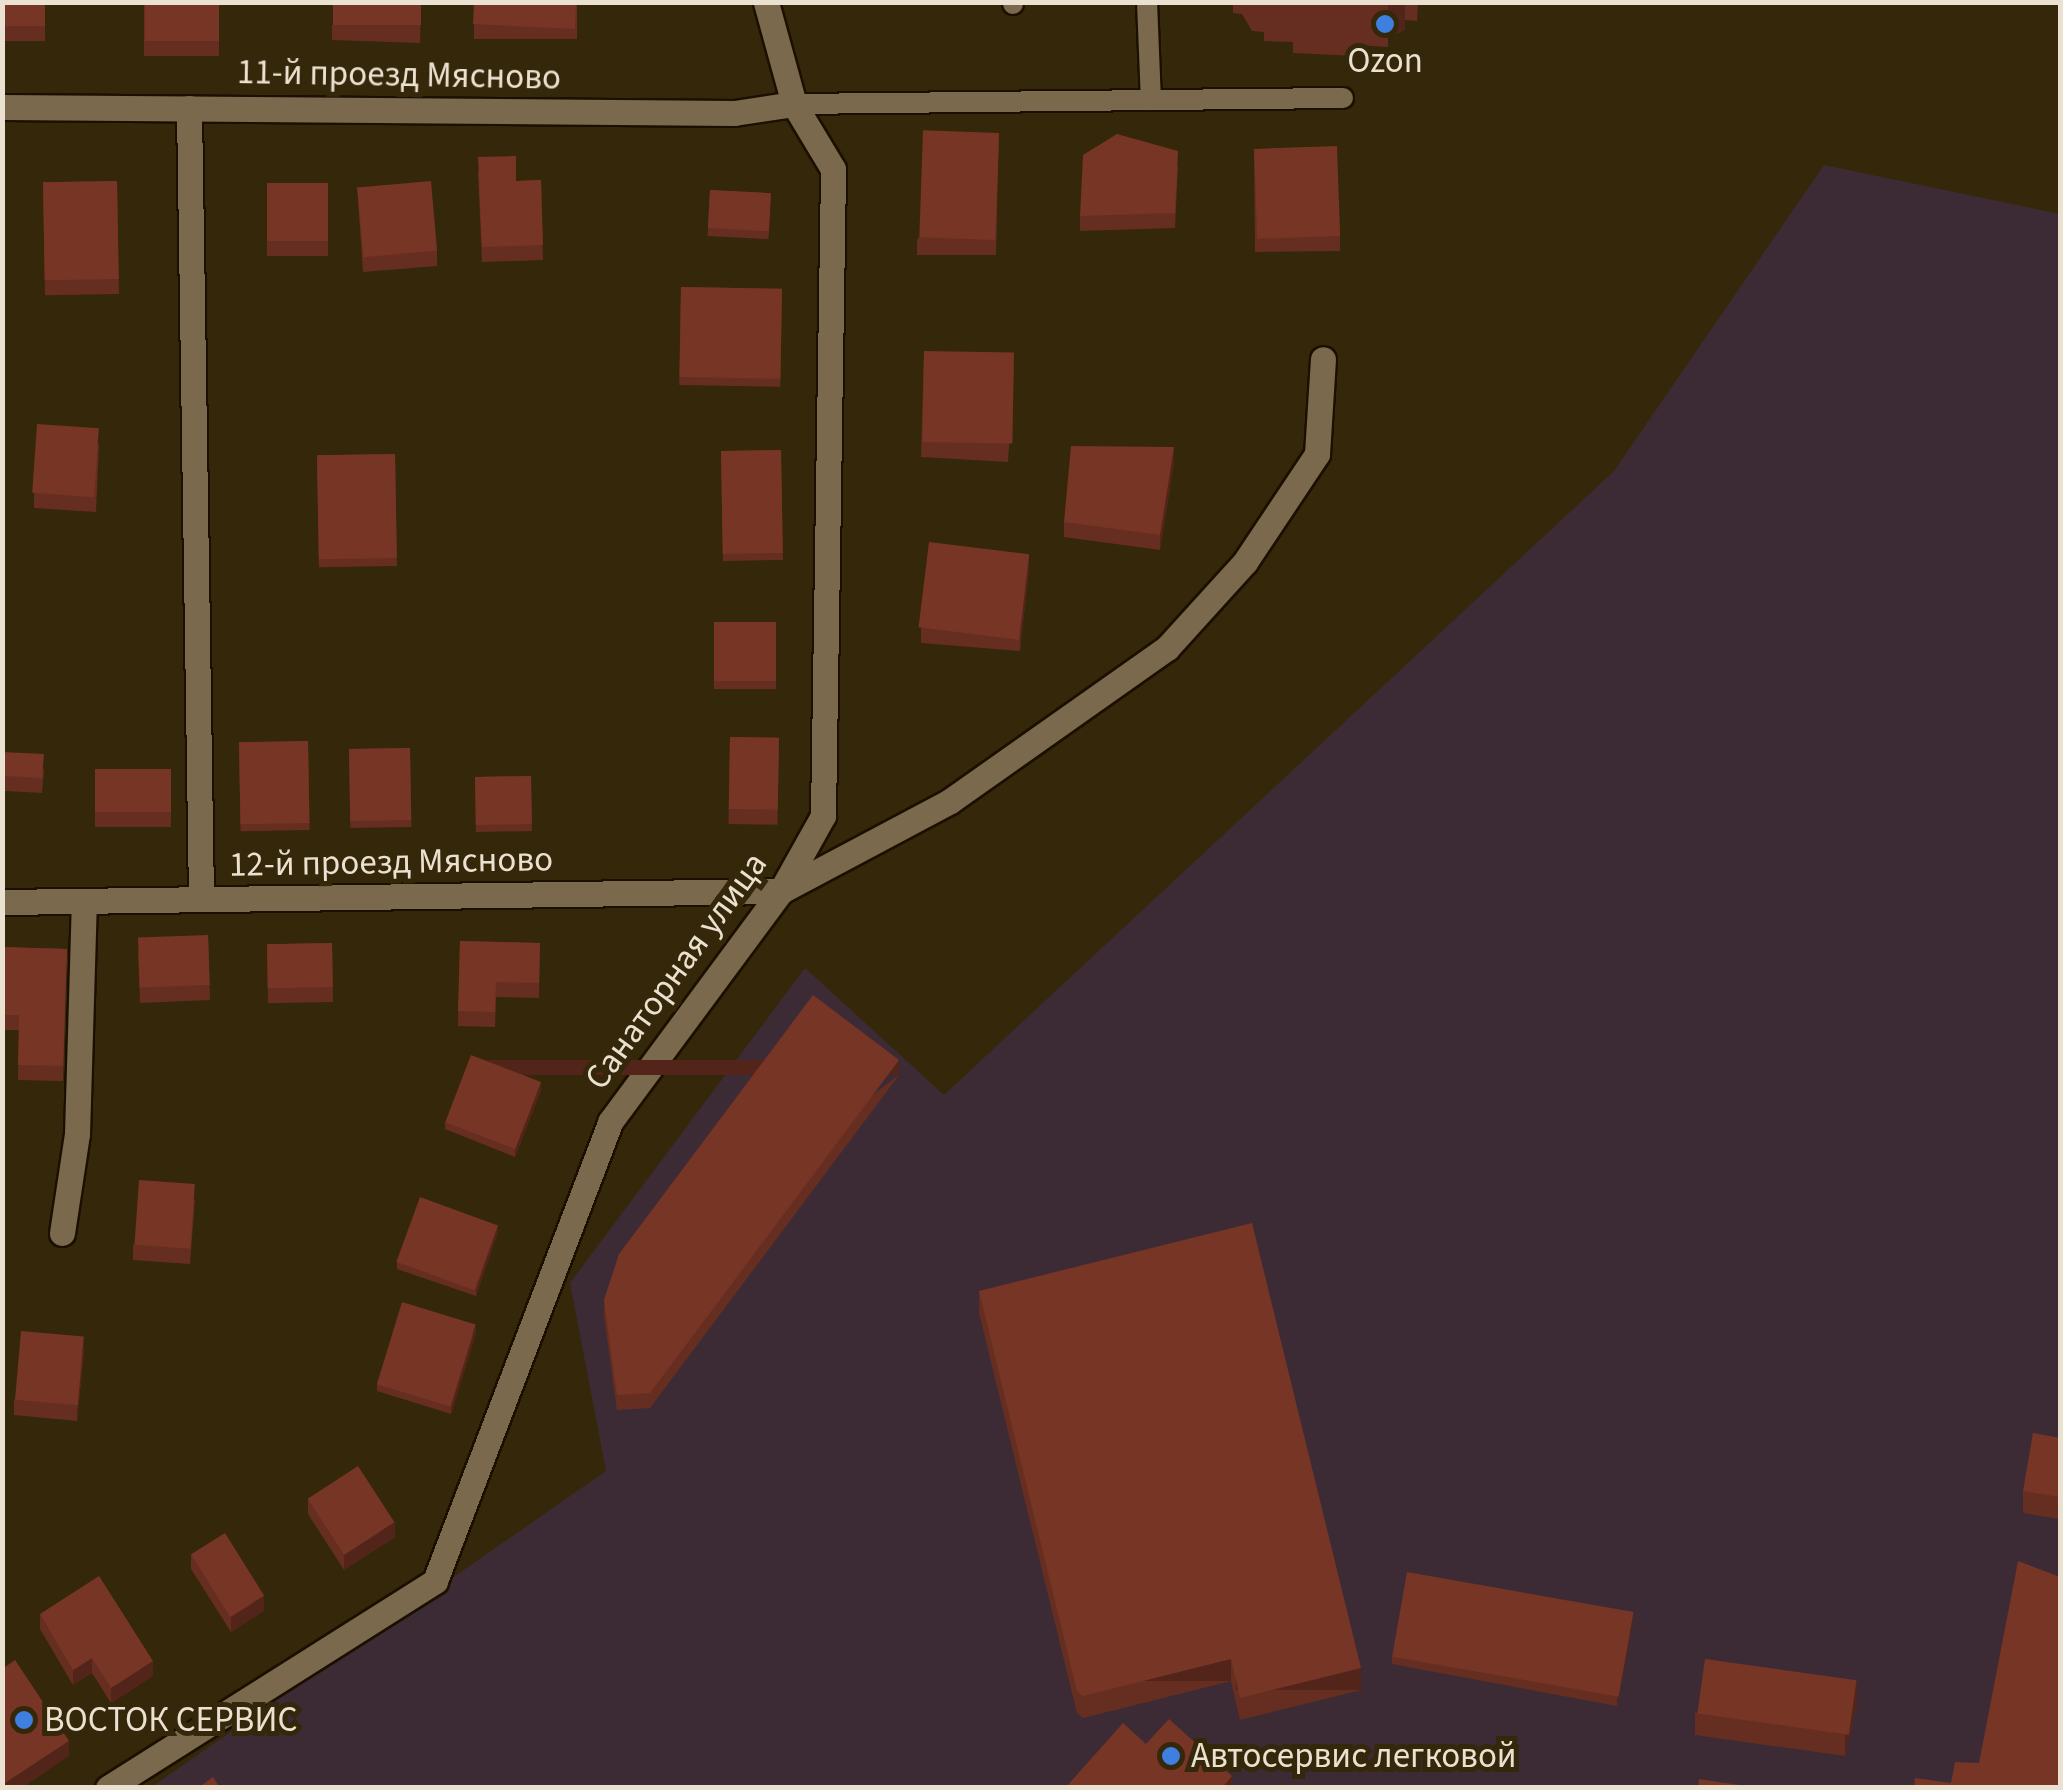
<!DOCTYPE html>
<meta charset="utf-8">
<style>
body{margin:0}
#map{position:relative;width:2063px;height:1790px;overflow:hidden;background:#35270a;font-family:"Source Sans 3",sans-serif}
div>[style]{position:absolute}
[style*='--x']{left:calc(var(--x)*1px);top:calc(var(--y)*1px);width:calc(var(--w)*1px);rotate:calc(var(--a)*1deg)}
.industrial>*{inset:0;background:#3c2b35}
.roads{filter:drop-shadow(2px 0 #1b1000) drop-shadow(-2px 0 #1b1000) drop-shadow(0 2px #1b1000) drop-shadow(0 -2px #1b1000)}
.lane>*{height:20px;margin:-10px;padding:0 10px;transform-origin:10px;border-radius:10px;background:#7a694c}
.street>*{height:25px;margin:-12.5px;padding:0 12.5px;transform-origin:12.5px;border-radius:12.5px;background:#7a694c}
.wall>*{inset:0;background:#662e20;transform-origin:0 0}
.shaded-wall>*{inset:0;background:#53251a;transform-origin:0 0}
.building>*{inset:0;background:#773525;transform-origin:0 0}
.dots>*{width:28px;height:28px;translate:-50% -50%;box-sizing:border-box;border:5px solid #35270a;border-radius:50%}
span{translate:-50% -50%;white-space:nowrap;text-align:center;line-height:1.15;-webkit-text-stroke:10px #35270a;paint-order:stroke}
.poi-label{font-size:35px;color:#ebe1d1}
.left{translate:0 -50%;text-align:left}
.street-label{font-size:35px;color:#ebe1d1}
.frame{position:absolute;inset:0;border:5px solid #ebe1d1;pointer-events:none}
</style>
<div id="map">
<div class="industrial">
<i style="clip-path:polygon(1824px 165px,2060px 214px,2060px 1787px,150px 1788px,606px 1471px,570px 1283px,805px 968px,944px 1095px,1614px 471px)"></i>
</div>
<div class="roads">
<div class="lane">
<i style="--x:1013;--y:2;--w:2;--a:90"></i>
<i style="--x:1147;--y:2;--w:98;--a:87.7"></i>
<i style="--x:794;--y:104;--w:549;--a:-0.63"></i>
</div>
<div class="street">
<i style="--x:2;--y:107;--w:732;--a:0.47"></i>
<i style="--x:734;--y:113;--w:61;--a:-8.5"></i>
<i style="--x:189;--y:108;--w:791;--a:89.13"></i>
<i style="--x:2;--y:902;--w:779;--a:-0.81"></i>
<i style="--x:781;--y:891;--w:191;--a:-28"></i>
<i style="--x:950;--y:801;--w:266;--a:-35.2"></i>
<i style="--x:1167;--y:648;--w:116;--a:-47.8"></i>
<i style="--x:1245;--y:562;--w:130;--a:-56.3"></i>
<i style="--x:1317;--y:454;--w:95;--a:-86.4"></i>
<i style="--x:62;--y:1233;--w:100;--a:-81.4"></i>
<i style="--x:77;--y:1134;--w:233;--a:-88.3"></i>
<i style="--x:108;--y:1788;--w:387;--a:-32.3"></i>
<i style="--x:435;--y:1581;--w:491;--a:-69.1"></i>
<i style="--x:610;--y:1122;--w:287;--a:-53.5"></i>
<i style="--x:781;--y:891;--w:86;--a:-60.8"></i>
<i style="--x:823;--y:816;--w:647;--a:-89.11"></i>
<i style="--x:833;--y:169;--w:76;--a:-121"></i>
<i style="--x:794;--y:104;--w:106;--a:-105.4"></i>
</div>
</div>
<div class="wall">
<i style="left:2px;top:2px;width:43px;height:39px"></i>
<i style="left:144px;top:2px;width:75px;height:54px"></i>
<i style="clip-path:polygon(421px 2px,420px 43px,332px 40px,332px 25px)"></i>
<i style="left:474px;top:2px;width:103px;height:37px"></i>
<i style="clip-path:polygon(1233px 2px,1418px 2px,1417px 21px,1405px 20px,1405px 30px,1388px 37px,1388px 47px,1358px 45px,1357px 56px,1293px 53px,1293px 42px,1264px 41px,1264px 32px,1252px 31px,1242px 14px,1233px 13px)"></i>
<i style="clip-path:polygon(999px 133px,996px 255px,917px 255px,917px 240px)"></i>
<i style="clip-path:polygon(1254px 153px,1340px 236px,1340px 251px,1255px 252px)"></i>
<i style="clip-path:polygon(1178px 166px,1175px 228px,1080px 231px,1080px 216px)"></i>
<i style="clip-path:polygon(478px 172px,516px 181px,541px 180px,543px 260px,482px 262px)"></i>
<i style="left:117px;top:181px;width:113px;height:74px;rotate:89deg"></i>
<i style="left:267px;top:183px;width:61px;height:73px"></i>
<i style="clip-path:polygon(357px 186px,437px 251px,437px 266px,363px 272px)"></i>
<i style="left:710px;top:190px;width:61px;height:46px;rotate:3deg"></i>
<i style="left:681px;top:287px;width:101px;height:98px;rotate:1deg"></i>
<i style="clip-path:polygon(924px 351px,1014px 368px,1008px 462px,921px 457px)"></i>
<i style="clip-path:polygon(99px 443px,96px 512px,34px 508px,34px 493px)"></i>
<i style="left:781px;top:450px;width:110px;height:60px;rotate:89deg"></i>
<i style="left:395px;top:454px;width:112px;height:78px;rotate:89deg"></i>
<i style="clip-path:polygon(1174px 462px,1160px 550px,1064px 537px,1064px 522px)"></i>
<i style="clip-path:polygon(1029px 569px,1020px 651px,921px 643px,921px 628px)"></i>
<i style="left:714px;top:622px;width:62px;height:67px"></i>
<i style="left:730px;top:737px;width:49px;height:87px;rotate:1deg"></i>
<i style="left:308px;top:741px;width:89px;height:69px;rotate:89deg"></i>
<i style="left:410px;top:748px;width:79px;height:61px;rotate:89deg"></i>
<i style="clip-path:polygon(2px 752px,44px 769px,42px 793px,5px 791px,3px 821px)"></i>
<i style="left:95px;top:769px;width:76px;height:58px"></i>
<i style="left:531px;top:776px;width:55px;height:56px;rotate:89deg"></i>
<i style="clip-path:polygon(208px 935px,210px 1000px,140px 1003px,138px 953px)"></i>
<i style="clip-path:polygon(460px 941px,540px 943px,539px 998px,496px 997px,495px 1027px,458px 1026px)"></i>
<i style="left:332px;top:943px;width:59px;height:65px;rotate:89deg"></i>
<i style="clip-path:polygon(2px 947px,67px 949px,63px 1081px,18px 1080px,19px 1030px,2px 1030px)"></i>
<i style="clip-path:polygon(899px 1075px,650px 1408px,617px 1410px,604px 1315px,604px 1300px)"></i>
<i style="clip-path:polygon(541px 1090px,515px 1157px,445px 1129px,445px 1122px)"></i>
<i style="clip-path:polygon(195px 1199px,190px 1264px,133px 1260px,133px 1245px)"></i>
<i style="clip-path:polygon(498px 1232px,476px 1296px,397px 1269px,397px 1262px)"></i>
<i style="clip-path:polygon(979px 1291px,1361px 1690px,1240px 1720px,1231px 1681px,1083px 1718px,1077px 1713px,979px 1313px)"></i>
<i style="clip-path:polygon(476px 1333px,451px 1414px,377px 1391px,377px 1384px)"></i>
<i style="clip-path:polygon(84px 1352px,77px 1421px,14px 1415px,14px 1400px)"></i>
<i style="clip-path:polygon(2060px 1438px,2060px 1519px,2023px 1513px,2023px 1491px)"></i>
<i style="clip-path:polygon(308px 1499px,395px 1537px,344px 1570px,308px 1514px)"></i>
<i style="clip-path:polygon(191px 1554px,264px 1611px,231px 1632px,191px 1569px)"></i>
<i style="clip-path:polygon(40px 1614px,153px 1676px,111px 1703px,92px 1673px,73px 1685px,40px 1629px)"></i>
<i style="clip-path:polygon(1633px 1620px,1617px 1706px,1392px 1664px,1392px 1657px)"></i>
<i style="clip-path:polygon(1857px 1702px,1845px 1756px,1695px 1735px,1695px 1713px)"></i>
</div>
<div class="shaded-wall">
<i style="clip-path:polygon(1388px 2px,1405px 2px,1405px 30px,1388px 37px,1388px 47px)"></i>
<i style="clip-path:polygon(1174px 447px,1174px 462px,1160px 550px,1160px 535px)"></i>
<i style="clip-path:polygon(1029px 554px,1029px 569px,1020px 651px,1020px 636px)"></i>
<i style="left:899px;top:1060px;width:15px;height:416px;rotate:90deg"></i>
<i style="clip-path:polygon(541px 1082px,541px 1090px,515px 1157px,515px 1149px)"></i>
<i style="clip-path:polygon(498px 1225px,498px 1232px,476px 1296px,476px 1289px)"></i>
<i style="clip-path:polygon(476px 1325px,476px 1333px,451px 1414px,451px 1406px)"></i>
<i style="clip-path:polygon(84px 1337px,84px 1352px,77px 1421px,77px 1406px)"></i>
<i style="clip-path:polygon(395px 1522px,395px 1537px,344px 1570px,344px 1555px)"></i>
<i style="clip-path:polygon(264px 1596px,264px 1611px,231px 1632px,231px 1617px)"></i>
<i style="clip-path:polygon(1633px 1612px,1633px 1620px,1617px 1706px,1617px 1698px)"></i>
<i style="clip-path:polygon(92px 1658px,92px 1673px,73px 1685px,73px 1670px)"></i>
<i style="left:1231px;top:1659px;width:22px;height:153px;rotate:90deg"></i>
<i style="clip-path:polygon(153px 1661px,153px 1676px,111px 1703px,111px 1688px)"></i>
<i style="left:1361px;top:1668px;width:22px;height:125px;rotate:90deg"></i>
<i style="clip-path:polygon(1857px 1680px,1857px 1702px,1845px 1756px,1845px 1734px)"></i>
<i style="clip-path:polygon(69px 1741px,69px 1756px,22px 1788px,2px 1788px,2px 1785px)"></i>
<i style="clip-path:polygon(1232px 1776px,1232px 1788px,1222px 1788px)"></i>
</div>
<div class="building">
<i style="left:2px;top:2px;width:43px;height:24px"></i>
<i style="left:145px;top:2px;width:74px;height:39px"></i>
<i style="left:333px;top:2px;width:88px;height:23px"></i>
<i style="clip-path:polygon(474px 2px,576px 2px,575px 29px,473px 24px)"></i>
<i style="left:999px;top:133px;width:107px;height:76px;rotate:92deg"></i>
<i style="clip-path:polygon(1117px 134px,1178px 151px,1175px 213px,1080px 216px,1083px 155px)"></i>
<i style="left:1337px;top:146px;width:90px;height:83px;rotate:88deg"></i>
<i style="clip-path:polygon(516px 156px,516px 181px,541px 180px,543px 245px,482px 247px,478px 157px)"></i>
<i style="left:117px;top:181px;width:98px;height:74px;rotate:89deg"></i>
<i style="left:431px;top:181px;width:70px;height:74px;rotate:85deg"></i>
<i style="left:267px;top:183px;width:61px;height:58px"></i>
<i style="left:710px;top:190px;width:61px;height:38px;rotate:3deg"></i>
<i style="left:681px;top:287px;width:101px;height:90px;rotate:1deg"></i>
<i style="left:924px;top:351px;width:90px;height:91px;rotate:1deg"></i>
<i style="left:37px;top:424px;width:62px;height:69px;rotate:4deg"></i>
<i style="clip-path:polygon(1071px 446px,1174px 447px,1160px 535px,1064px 522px)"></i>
<i style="left:781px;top:450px;width:103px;height:60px;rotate:89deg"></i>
<i style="left:395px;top:454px;width:104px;height:78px;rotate:89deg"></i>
<i style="left:929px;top:542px;width:101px;height:86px;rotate:7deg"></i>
<i style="left:714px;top:622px;width:62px;height:59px"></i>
<i style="left:730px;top:737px;width:49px;height:72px;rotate:1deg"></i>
<i style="left:308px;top:741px;width:82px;height:69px;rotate:89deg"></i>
<i style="left:410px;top:748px;width:72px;height:61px;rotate:89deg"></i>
<i style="clip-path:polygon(2px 752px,44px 754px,42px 778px,5px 776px,3px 806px)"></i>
<i style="left:95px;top:769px;width:76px;height:43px"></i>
<i style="left:531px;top:776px;width:48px;height:56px;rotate:89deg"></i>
<i style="left:208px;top:935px;width:50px;height:70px;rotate:88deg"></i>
<i style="clip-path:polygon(460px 941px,540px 943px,539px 983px,496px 982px,495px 1012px,458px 1011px)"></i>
<i style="left:332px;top:943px;width:44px;height:65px;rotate:89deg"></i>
<i style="clip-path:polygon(2px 947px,67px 949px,63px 1066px,18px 1065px,19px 1015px,2px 1015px)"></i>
<i style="clip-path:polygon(813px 995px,899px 1060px,650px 1393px,617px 1395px,604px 1300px,619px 1254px)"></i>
<i style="left:471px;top:1055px;width:75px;height:72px;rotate:21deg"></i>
<i style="left:139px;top:1180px;width:56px;height:65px;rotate:4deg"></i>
<i style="left:420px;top:1197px;width:83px;height:69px;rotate:20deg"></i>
<i style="clip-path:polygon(1252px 1223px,1361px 1668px,1240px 1698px,1231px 1659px,1083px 1696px,1077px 1691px,979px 1291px)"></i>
<i style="left:402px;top:1302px;width:77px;height:86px;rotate:17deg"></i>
<i style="left:21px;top:1331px;width:63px;height:69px;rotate:5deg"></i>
<i style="clip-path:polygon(2033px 1433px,2060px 1438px,2060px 1497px,2023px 1491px)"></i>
<i style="left:358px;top:1466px;width:67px;height:60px;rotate:57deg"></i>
<i style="left:225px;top:1533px;width:74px;height:40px;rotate:58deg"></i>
<i style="clip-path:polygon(2018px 1561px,2060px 1577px,2060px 1788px,1914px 1788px,1915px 1778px,1951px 1783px,1955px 1762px,1979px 1763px)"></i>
<i style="left:1407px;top:1572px;width:230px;height:86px;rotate:10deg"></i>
<i style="clip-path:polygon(99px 1576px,153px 1661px,111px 1688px,92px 1658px,73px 1670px,40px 1614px)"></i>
<i style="left:1705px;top:1659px;width:153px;height:55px;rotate:8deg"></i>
<i style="clip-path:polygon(15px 1660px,69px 1741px,2px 1785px,2px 1669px)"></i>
<i style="clip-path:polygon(1169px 1719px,1232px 1776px,1222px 1788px,1066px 1787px,1123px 1723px,1146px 1744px)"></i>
<i style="clip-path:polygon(213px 1777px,220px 1788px,198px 1788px)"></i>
<i style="clip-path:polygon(1699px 1779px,1760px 1788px,1698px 1788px)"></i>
</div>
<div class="dots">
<i style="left:1385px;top:24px;background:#3f7fe0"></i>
<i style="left:24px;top:1720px;background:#3f7fe0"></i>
<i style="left:1171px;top:1756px;background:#3f7fe0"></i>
</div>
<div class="poi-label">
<span style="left:1385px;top:61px">Ozon</span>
<span class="left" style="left:44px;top:1720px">ВОСТОК СЕРВИС</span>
<span class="left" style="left:1191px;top:1756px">Автосервис легковой</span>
</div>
<div class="street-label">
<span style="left:399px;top:75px;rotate:1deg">11-й проезд Мясново</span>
<span style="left:391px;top:862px;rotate:-1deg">12-й проезд Мясново</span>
<span style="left:676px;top:971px;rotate:-54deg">Санаторная улица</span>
</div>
<div class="frame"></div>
</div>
